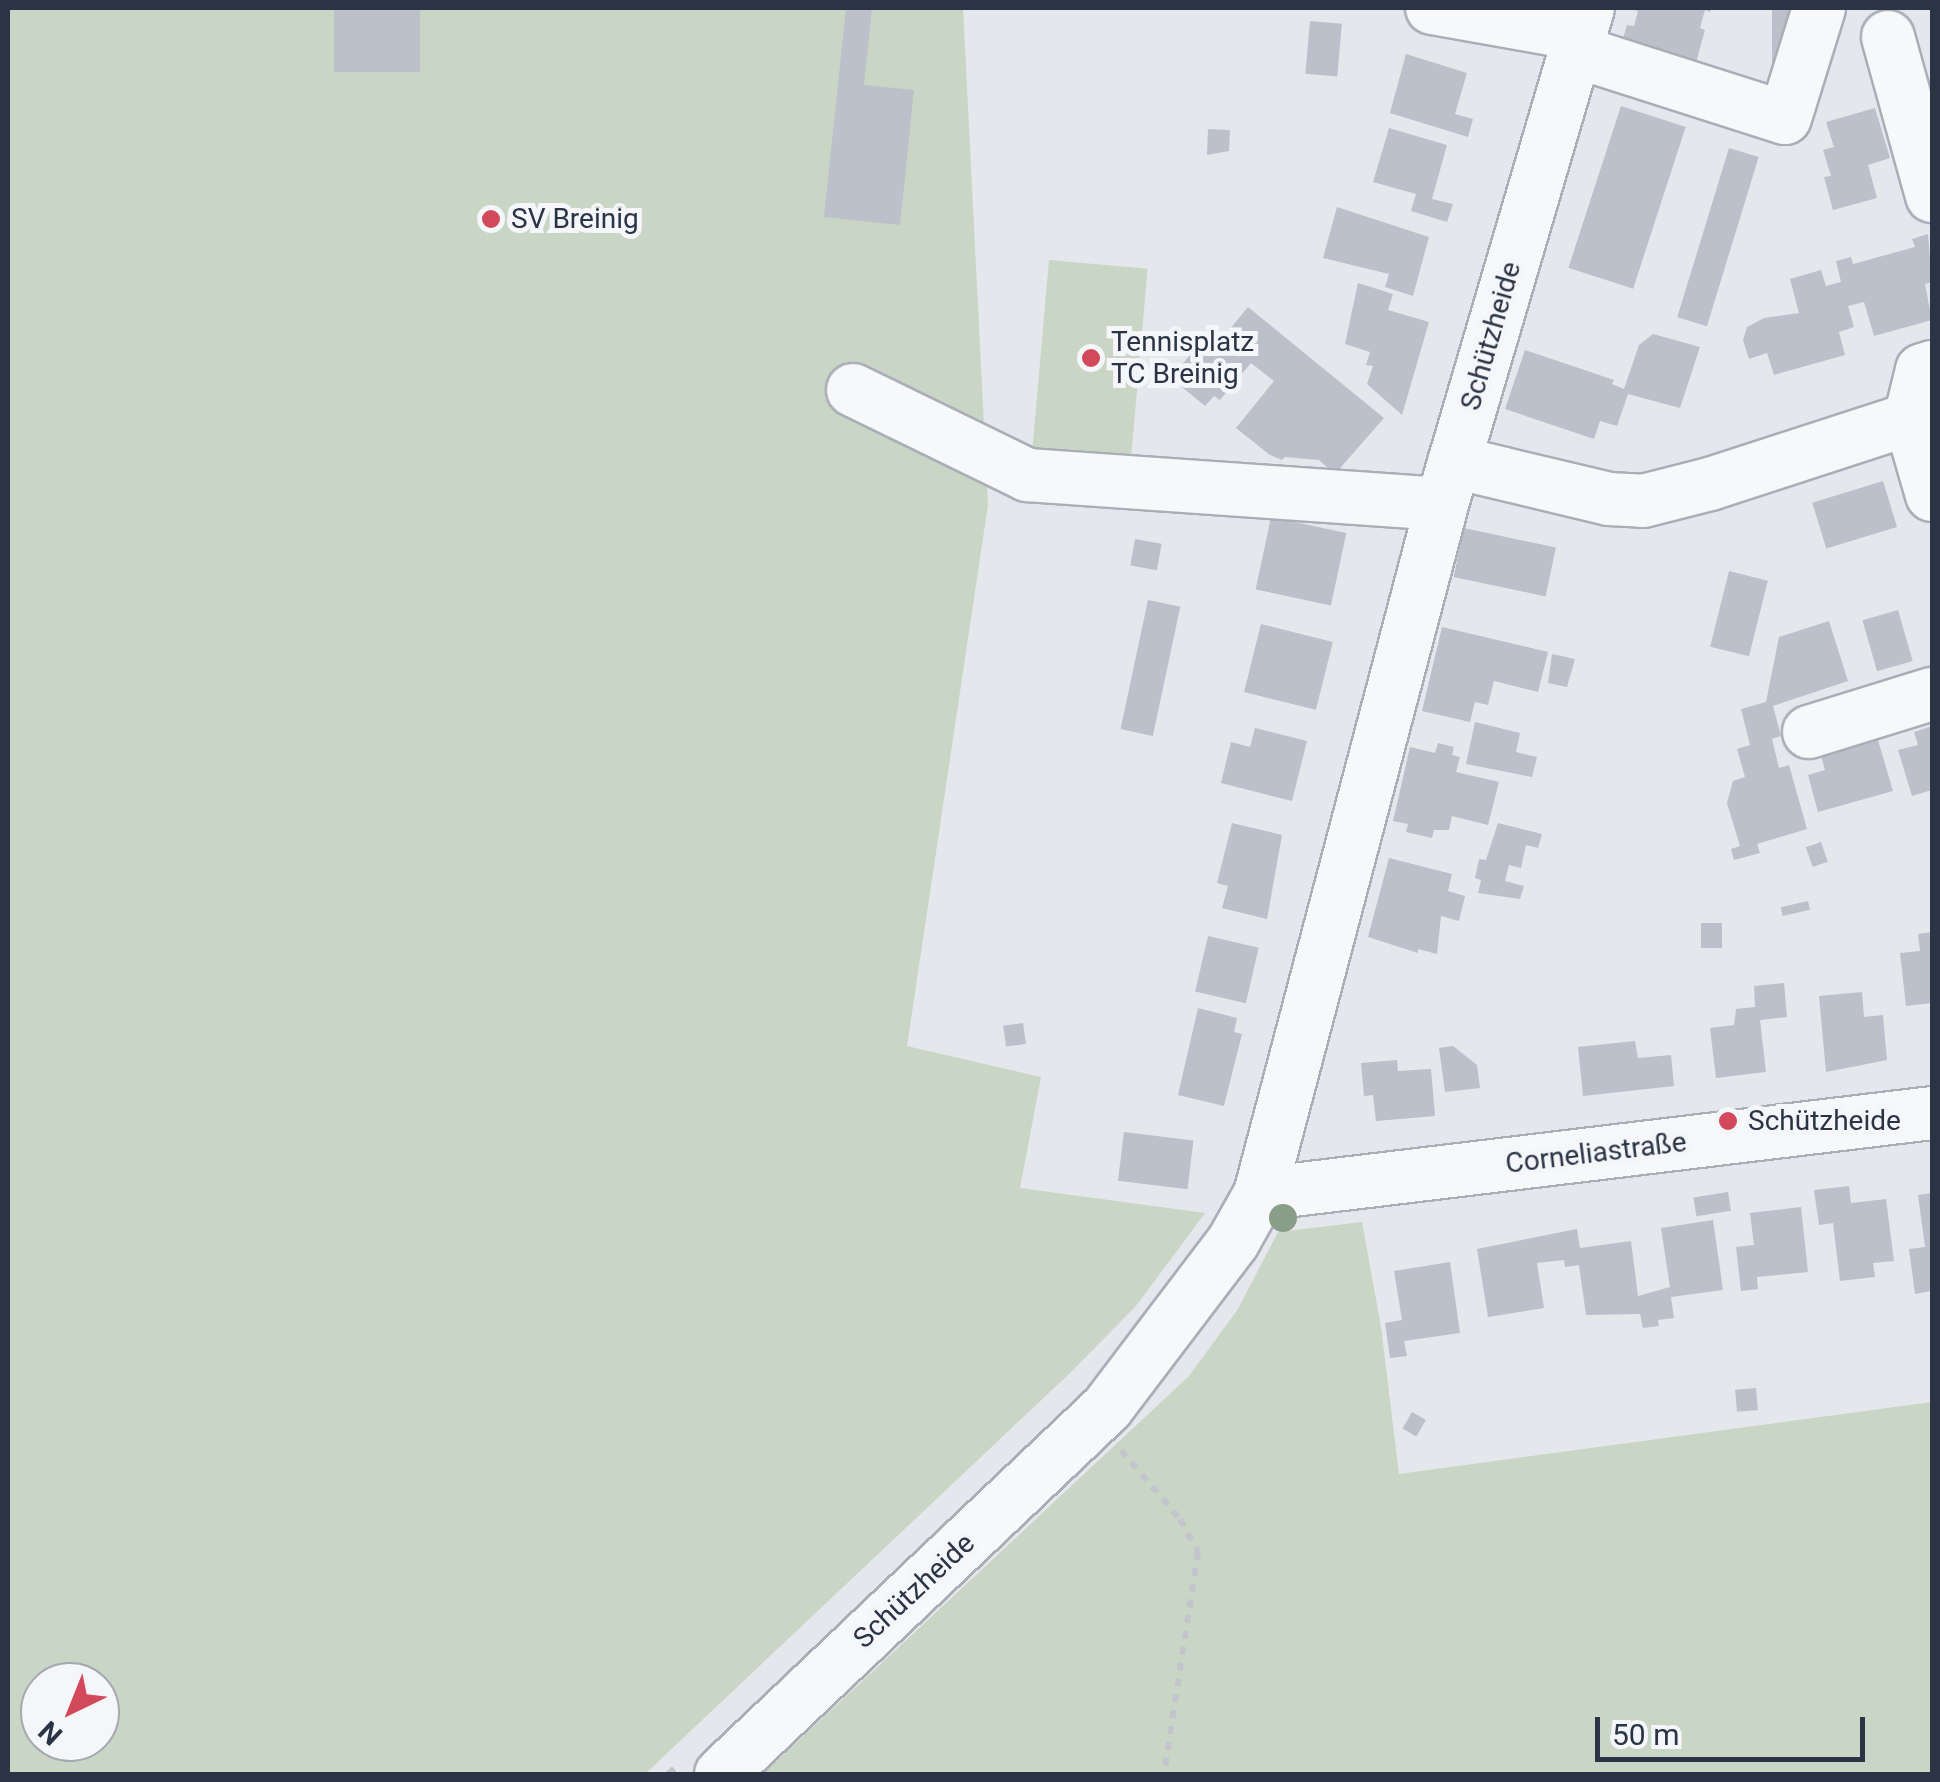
<!DOCTYPE html>
<meta charset="utf-8">
<style>
body{margin:0}
#map{position:relative;width:1940px;height:1782px;overflow:hidden;background:#e4e7ec;font-family:Roboto,sans-serif}
div>[style]{position:absolute}
[style*='--x']{left:calc(var(--x)*1px);top:calc(var(--y)*1px);width:calc(var(--w)*1px);rotate:calc(var(--a)*1deg)}
.green>*{inset:0;background:#c9d6c5;transform-origin:0 0}
.building>*{inset:0;background:#bbc0ca;transform-origin:0 0}
.path>*{height:6px;margin-top:-3px;transform-origin:0;background:repeating-linear-gradient(90deg,#c2c5cb 0 8px,transparent 0 16px)}
.roads{filter:drop-shadow(2px 0 #a9aeb7) drop-shadow(-2px 0 #a9aeb7) drop-shadow(0 2px #a9aeb7) drop-shadow(0 -2px #a9aeb7)}
.minor>*{height:52px;margin:-26px;padding:0 26px;transform-origin:26px;border-radius:26px;background:#f7f8fa}
.trees>*{width:28px;height:28px;margin:-14px;border-radius:50%;background:#899d89}
.dots>*{width:28px;height:28px;translate:-50% -50%;box-sizing:border-box;border:5px solid #f4f6f9;border-radius:50%}
span{translate:-50% -50%;white-space:nowrap;text-align:center;line-height:1.15;-webkit-text-stroke:10px #f4f6f9;paint-order:stroke}
.poi-label{font-size:28px;color:#2b3445}
.left{translate:0 -50%;text-align:left}
.street-label{font-size:28px;color:#2b3445}
.frame{position:absolute;inset:0;border:10px solid #2b3445;pointer-events:none}
.north{position:absolute;left:20px;top:1662px;width:100px;height:100px;box-sizing:border-box;background:#f4f6f9;border:2px solid #a4a8b1;border-radius:50%;rotate:223deg;font-size:28px;font-weight:700;line-height:40px;text-align:center;color:#2b3445}
.north::after{content:'';display:block;margin:auto;width:35px;height:45px;background:#d1495b;clip-path:polygon(50% 0,100% 100%,50% 72%,0 100%)}
.scale{position:absolute;left:1595px;top:1717px;width:270px;height:45px;box-sizing:border-box;border:5px solid #2b3445;border-top:0;padding-left:12px;font-size:30px;line-height:35px;white-space:nowrap;color:#2b3445;-webkit-text-stroke:8px #f4f6f9;paint-order:stroke}
</style>
<div id="map">
<div class="green">
<i style="clip-path:polygon(evenodd,8px 8px,963px 8px,988px 505px,907px 1046px,1041px 1077px,1020px 1188px,1205px 1213px,1136px 1306px,1069px 1374px,645px 1774px,8px 1774px,8px 8px,40px 1682px,100px 1682px,100px 1742px,40px 1742px,40px 1682px)"></i>
<i style="left:1049px;top:260px;width:99px;height:189px;rotate:5deg"></i>
<i style="clip-path:polygon(1362px 1222px,1381px 1327px,1399px 1474px,1932px 1402px,1932px 1774px,763px 1774px,1189px 1376px,1238px 1309px,1278px 1232px)"></i>
</div>
<div class="building">
<i style="left:334px;top:8px;width:86px;height:64px"></i>
<i style="clip-path:polygon(846px 8px,872px 8px,864px 85px,914px 90px,900px 225px,824px 217px)"></i>
<i style="clip-path:polygon(1629px 8px,1711px 8px,1710px 12px,1705px 10px,1700px 28px,1705px 30px,1694px 70px,1617px 59px,1627px 25px,1634px 26px,1638px 11px)"></i>
<i style="left:1772px;top:8px;width:29px;height:91px"></i>
<i style="left:1310px;top:21px;width:32px;height:53px;rotate:5deg"></i>
<i style="clip-path:polygon(1406px 54px,1467px 73px,1455px 114px,1473px 119px,1468px 137px,1390px 113px)"></i>
<i style="left:1621px;top:106px;width:68px;height:170px;rotate:18deg"></i>
<i style="clip-path:polygon(1875px 108px,1890px 158px,1868px 165px,1877px 198px,1833px 210px,1824px 177px,1831px 176px,1823px 150px,1834px 147px,1826px 122px)"></i>
<i style="clip-path:polygon(1389px 128px,1447px 145px,1432px 199px,1453px 204px,1447px 222px,1411px 211px,1416px 194px,1373px 182px)"></i>
<i style="clip-path:polygon(1208px 129px,1230px 130px,1229px 151px,1207px 155px)"></i>
<i style="left:1729px;top:148px;width:31px;height:177px;rotate:17deg"></i>
<i style="clip-path:polygon(1337px 207px,1429px 237px,1413px 296px,1385px 287px,1389px 274px,1323px 258px)"></i>
<i style="clip-path:polygon(1928px 234px,1932px 282px,1925px 284px,1932px 320px,1874px 336px,1864px 302px,1848px 306px,1854px 327px,1839px 332px,1845px 355px,1774px 375px,1767px 353px,1749px 359px,1743px 340px,1747px 327px,1764px 318px,1799px 313px,1790px 279px,1821px 270px,1826px 286px,1841px 282px,1836px 261px,1851px 257px,1853px 264px,1915px 247px,1912px 239px)"></i>
<i style="clip-path:polygon(1358px 283px,1393px 294px,1388px 310px,1429px 322px,1402px 415px,1367px 384px,1373px 366px,1366px 365px,1370px 352px,1345px 344px)"></i>
<i style="clip-path:polygon(1248px 307px,1384px 418px,1335px 474px,1319px 460px,1285px 457px,1282px 460px,1270px 455px,1236px 428px,1274px 381px,1251px 363px,1220px 400px,1214px 396px,1205px 406px,1171px 378px,1199px 344px,1210px 353px)"></i>
<i style="clip-path:polygon(1653px 334px,1700px 347px,1680px 408px,1628px 394px,1617px 426px,1600px 421px,1594px 439px,1505px 409px,1525px 350px,1614px 380px,1612px 384px,1624px 389px,1639px 345px)"></i>
<i style="left:1883px;top:481px;width:48px;height:74px;rotate:73deg"></i>
<i style="left:1271px;top:517px;width:77px;height:74px;rotate:12deg"></i>
<i style="left:1464px;top:528px;width:94px;height:50px;rotate:12deg"></i>
<i style="left:1135px;top:539px;width:27px;height:27px;rotate:10deg"></i>
<i style="left:1729px;top:571px;width:40px;height:78px;rotate:14deg"></i>
<i style="left:1148px;top:600px;width:33px;height:132px;rotate:12deg"></i>
<i style="left:1898px;top:610px;width:53px;height:37px;rotate:74deg"></i>
<i style="clip-path:polygon(1829px 621px,1848px 681px,1773px 706px,1781px 736px,1772px 739px,1779px 768px,1789px 765px,1807px 829px,1757px 844px,1760px 853px,1734px 860px,1731px 849px,1740px 846px,1727px 803px,1733px 781px,1745px 777px,1737px 749px,1750px 745px,1741px 709px,1766px 702px,1779px 637px)"></i>
<i style="left:1261px;top:624px;width:74px;height:70px;rotate:14deg"></i>
<i style="clip-path:polygon(1442px 627px,1548px 652px,1538px 692px,1494px 681px,1488px 705px,1475px 702px,1470px 722px,1422px 711px)"></i>
<i style="clip-path:polygon(1552px 654px,1575px 659px,1567px 687px,1548px 683px)"></i>
<i style="clip-path:polygon(1475px 722px,1520px 733px,1516px 752px,1537px 757px,1532px 777px,1466px 764px)"></i>
<i style="clip-path:polygon(1932px 726px,1932px 790px,1912px 796px,1898px 750px,1918px 745px,1914px 732px)"></i>
<i style="clip-path:polygon(1255px 728px,1307px 741px,1292px 801px,1221px 783px,1231px 742px,1250px 747px)"></i>
<i style="clip-path:polygon(1878px 740px,1893px 791px,1818px 812px,1808px 775px,1825px 770px,1821px 756px)"></i>
<i style="clip-path:polygon(1438px 743px,1454px 747px,1452px 755px,1460px 757px,1456px 772px,1499px 782px,1488px 825px,1452px 816px,1449px 830px,1434px 830px,1432px 838px,1406px 832px,1408px 824px,1393px 821px,1410px 747px,1435px 753px)"></i>
<i style="clip-path:polygon(1232px 823px,1282px 835px,1267px 919px,1222px 908px,1228px 886px,1217px 883px)"></i>
<i style="clip-path:polygon(1498px 823px,1542px 834px,1538px 848px,1526px 845px,1521px 868px,1509px 865px,1505px 881px,1524px 886px,1520px 899px,1478px 893px,1481px 880px,1475px 878px,1479px 859px,1486px 860px)"></i>
<i style="left:1821px;top:842px;width:21px;height:16px;rotate:71deg"></i>
<i style="clip-path:polygon(1389px 858px,1452px 874px,1448px 891px,1465px 896px,1459px 921px,1441px 916px,1437px 954px,1418px 949px,1418px 953px,1368px 937px)"></i>
<i style="left:1808px;top:901px;width:9px;height:28px;rotate:77deg"></i>
<i style="left:1722px;top:923px;width:25px;height:21px;rotate:90deg"></i>
<i style="clip-path:polygon(1932px 932px,1932px 1003px,1906px 1006px,1900px 953px,1920px 951px,1918px 934px)"></i>
<i style="left:1208px;top:936px;width:52px;height:57px;rotate:13deg"></i>
<i style="clip-path:polygon(1784px 983px,1787px 1017px,1760px 1020px,1766px 1072px,1716px 1078px,1710px 1028px,1734px 1025px,1736px 1009px,1755px 1007px,1754px 986px)"></i>
<i style="clip-path:polygon(1862px 992px,1864px 1017px,1883px 1015px,1887px 1060px,1826px 1072px,1819px 996px)"></i>
<i style="clip-path:polygon(1198px 1008px,1237px 1018px,1234px 1032px,1242px 1034px,1224px 1106px,1178px 1095px)"></i>
<i style="left:1023px;top:1023px;width:21px;height:20px;rotate:82deg"></i>
<i style="clip-path:polygon(1635px 1041px,1638px 1058px,1671px 1055px,1674px 1086px,1583px 1096px,1578px 1047px)"></i>
<i style="clip-path:polygon(1453px 1046px,1477px 1065px,1480px 1088px,1445px 1092px,1439px 1048px)"></i>
<i style="clip-path:polygon(1397px 1060px,1398px 1071px,1431px 1069px,1435px 1116px,1376px 1121px,1373px 1095px,1364px 1096px,1361px 1063px)"></i>
<i style="left:1124px;top:1132px;width:70px;height:49px;rotate:7deg"></i>
<i style="clip-path:polygon(1849px 1186px,1851px 1203px,1886px 1199px,1894px 1261px,1873px 1263px,1875px 1277px,1840px 1281px,1833px 1223px,1819px 1225px,1814px 1190px)"></i>
<i style="left:1728px;top:1192px;width:19px;height:35px;rotate:81deg"></i>
<i style="clip-path:polygon(1932px 1193px,1931px 1291px,1915px 1294px,1909px 1249px,1925px 1247px,1918px 1195px)"></i>
<i style="clip-path:polygon(1801px 1207px,1808px 1272px,1757px 1277px,1758px 1289px,1741px 1291px,1736px 1247px,1754px 1245px,1750px 1213px)"></i>
<i style="clip-path:polygon(1713px 1220px,1723px 1290px,1671px 1297px,1674px 1318px,1658px 1320px,1659px 1326px,1643px 1328px,1640px 1314px,1586px 1315px,1579px 1265px,1565px 1267px,1564px 1260px,1537px 1263px,1544px 1308px,1488px 1317px,1477px 1249px,1577px 1229px,1580px 1248px,1631px 1241px,1638px 1296px,1670px 1287px,1661px 1228px)"></i>
<i style="clip-path:polygon(1450px 1262px,1460px 1333px,1404px 1341px,1407px 1356px,1390px 1358px,1385px 1323px,1402px 1320px,1394px 1271px)"></i>
<i style="left:1756px;top:1388px;width:22px;height:21px;rotate:85deg"></i>
<i style="left:1412px;top:1412px;width:16px;height:19px;rotate:30deg"></i>
</div>
<div class="path">
<i style="--x:1121;--y:1450;--w:91;--a:49.5"></i>
<i style="--x:1180;--y:1519;--w:38;--a:61"></i>
<i style="--x:1198;--y:1552;--w:225;--a:98.7"></i>
<i style="--x:668;--y:1774;--w:13;--a:-42"></i>
</div>
<div class="roads">
<div class="minor">
<i style="--x:1432;--y:8;--w:150;--a:10"></i>
<i style="--x:1888;--y:37;--w:165;--a:74.5"></i>
<i style="--x:1575;--y:51;--w:220;--a:17.7"></i>
<i style="--x:1785;--y:118;--w:115;--a:-72.8"></i>
<i style="--x:853;--y:390;--w:194;--a:26"></i>
<i style="--x:1027;--y:475;--w:416;--a:4"></i>
<i style="--x:1910;--y:419;--w:79;--a:73.9"></i>
<i style="--x:1454;--y:462;--w:159;--a:13.4"></i>
<i style="--x:1609;--y:499;--w:34;--a:3"></i>
<i style="--x:1643;--y:501;--w:69;--a:-14.2"></i>
<i style="--x:1710;--y:484;--w:210;--a:-18"></i>
<i style="--x:1910;--y:419;--w:50;--a:-76.2"></i>
<i style="--x:1922;--y:370;--w:10;--a:-17"></i>
<i style="--x:1809;--y:732;--w:129;--a:-17.2"></i>
<i style="--x:1260;--y:1194;--w:677;--a:-6.87"></i>
<i style="--x:721;--y:1774;--w:532;--a:-43.48"></i>
<i style="--x:1107;--y:1408;--w:208;--a:-52.8"></i>
<i style="--x:1233;--y:1242;--w:55;--a:-60.6"></i>
<i style="--x:1260;--y:1194;--w:714;--a:-75.22"></i>
<i style="--x:1442;--y:504;--w:517;--a:-73.6"></i>
</div>
</div>
<div class="trees">
<i style="left:1283px;top:1218px"></i>
</div>
<div class="dots">
<i style="left:491px;top:219px;background:#d1495b"></i>
<i style="left:1091px;top:358px;background:#d1495b"></i>
<i style="left:1728px;top:1121px;background:#d1495b"></i>
</div>
<div class="poi-label">
<span class="left" style="left:511px;top:219px">SV Breinig</span>
<span class="left" style="left:1111px;top:358px">Tennisplatz<br>TC Breinig</span>
<span class="left" style="left:1748px;top:1121px">Schützheide</span>
</div>
<div class="street-label">
<span style="left:1491px;top:336px;rotate:-74deg">Schützheide</span>
<span style="left:1596px;top:1153px;rotate:-7deg">Corneliastraße</span>
<span style="left:914px;top:1591px;rotate:-43deg">Schützheide</span>
</div>
<div class="frame"></div>
<div class="north">N</div>
<div class="scale">50 m</div>
</div>
